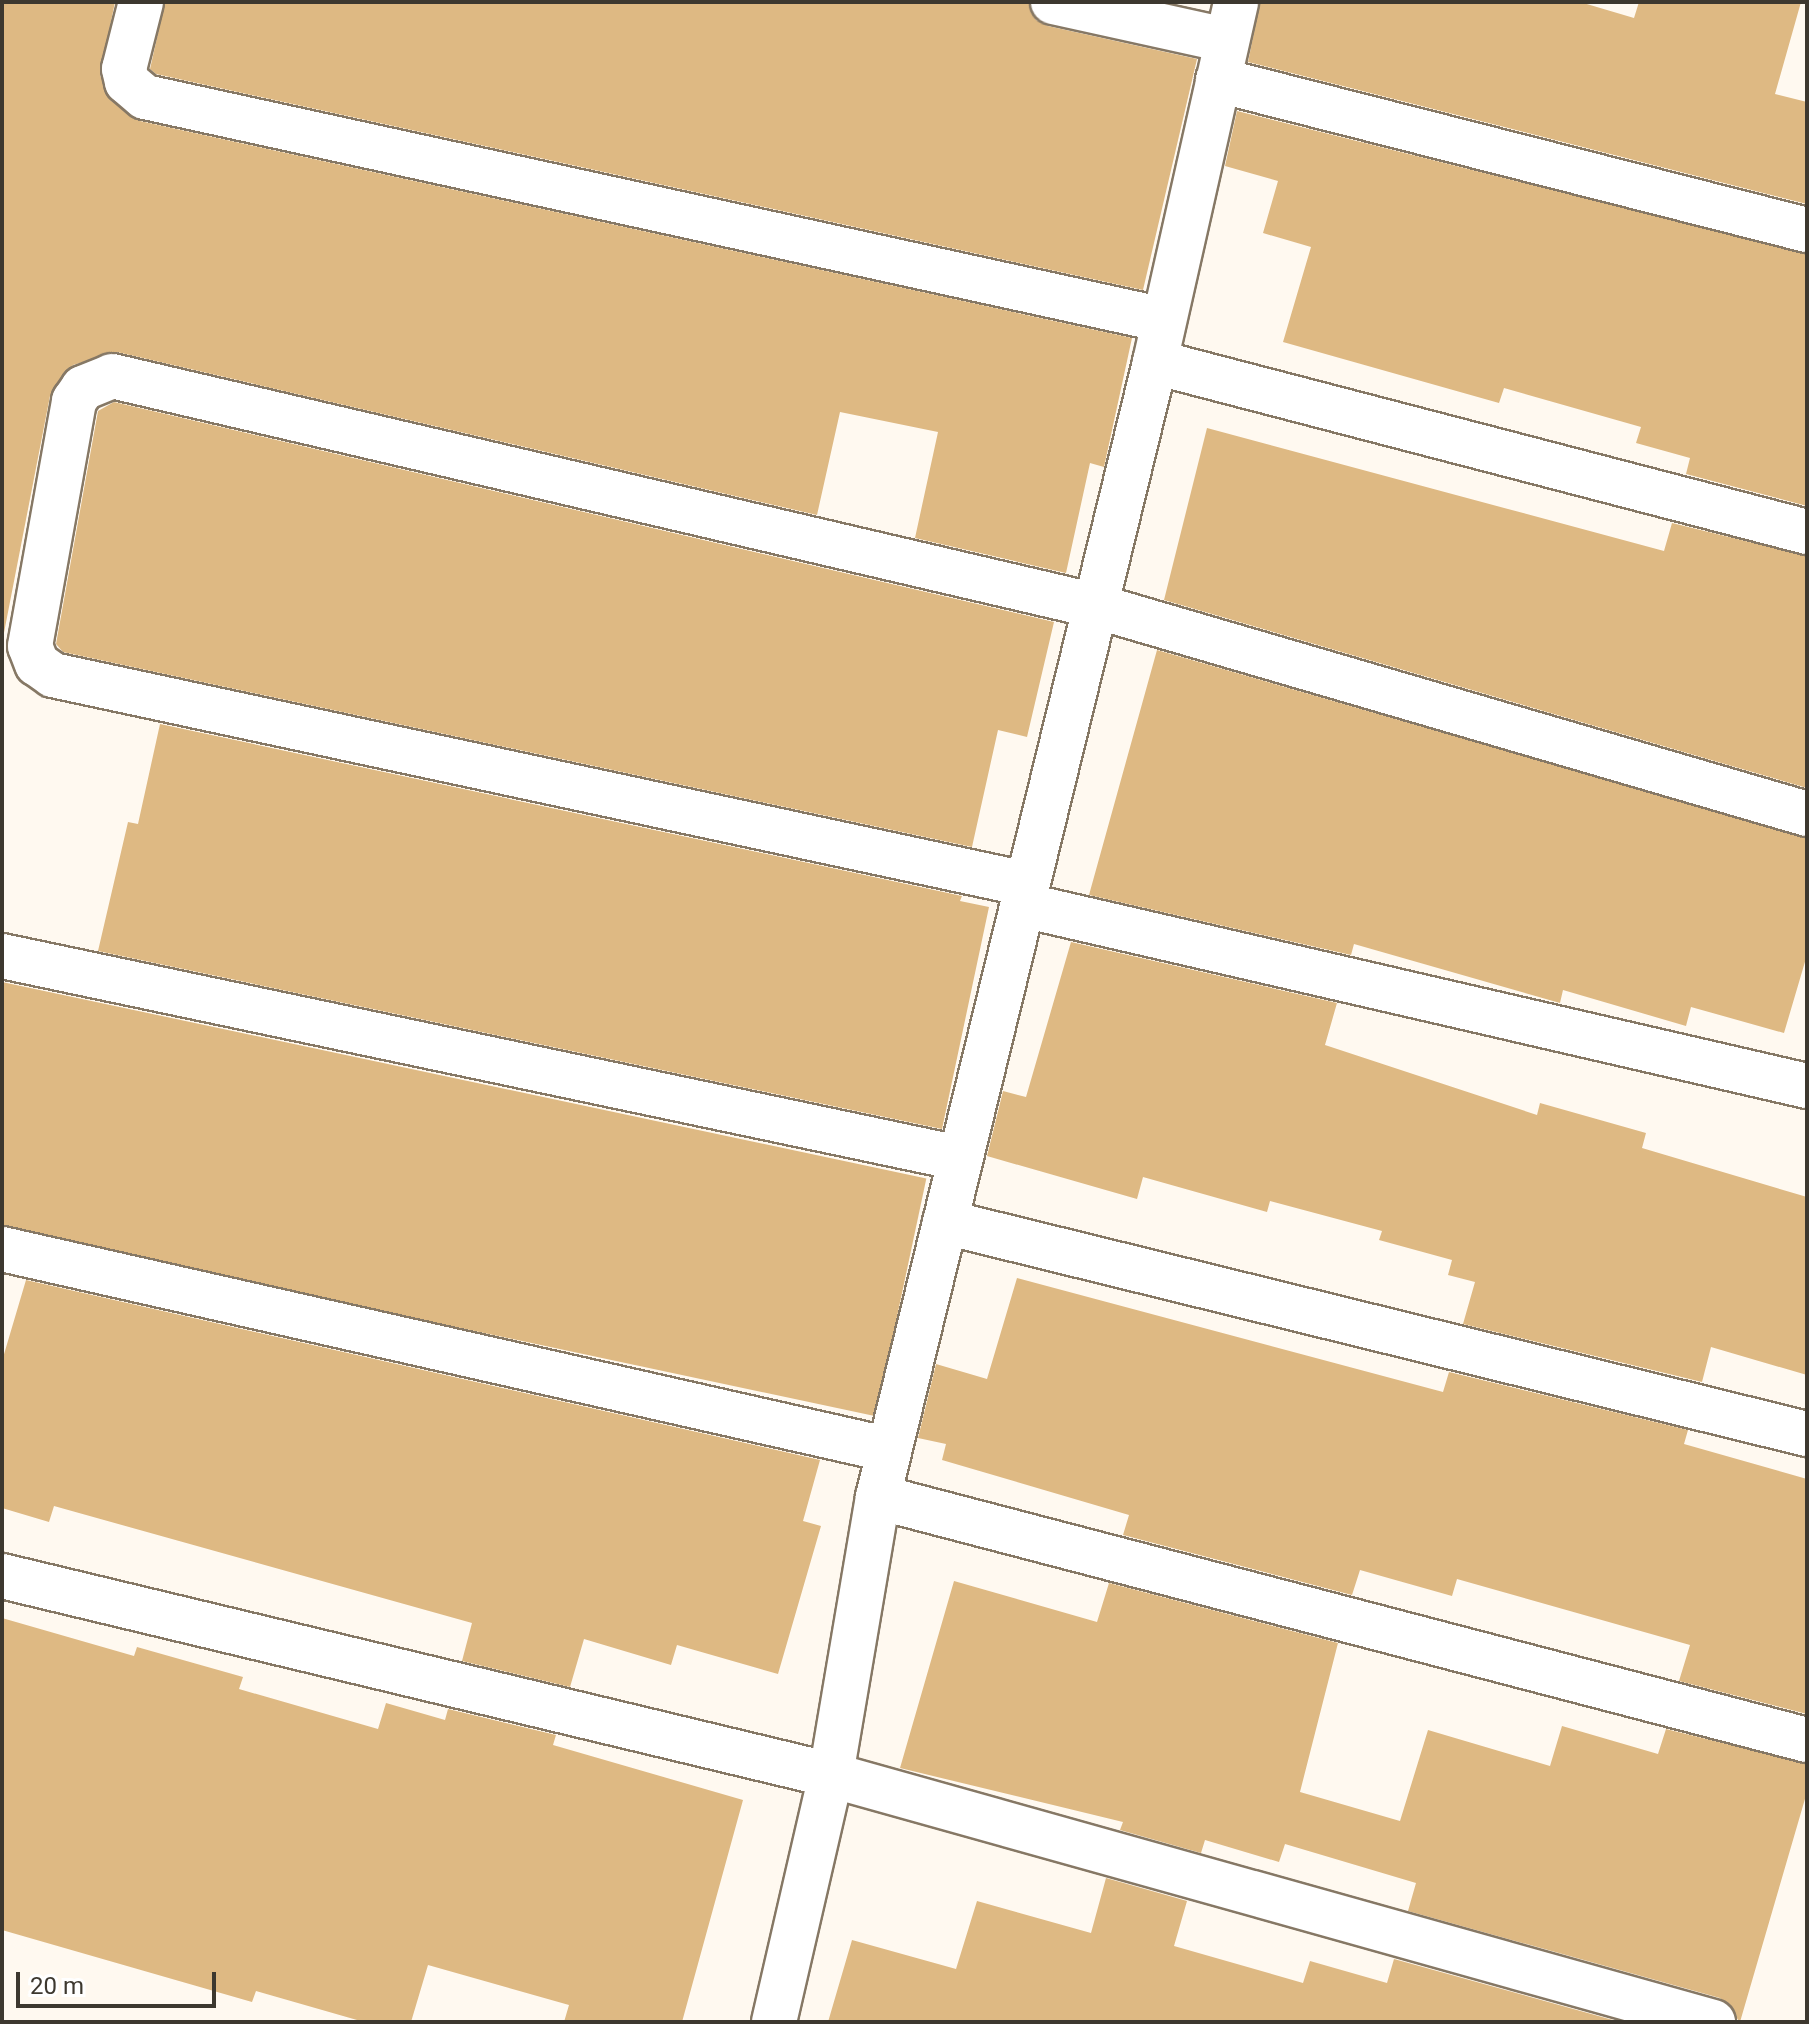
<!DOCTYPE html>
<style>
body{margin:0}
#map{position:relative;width:1809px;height:2024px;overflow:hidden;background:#fff9f0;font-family:Roboto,sans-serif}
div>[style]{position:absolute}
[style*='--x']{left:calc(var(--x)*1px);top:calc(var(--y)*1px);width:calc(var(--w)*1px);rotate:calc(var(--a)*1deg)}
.building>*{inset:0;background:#deb983;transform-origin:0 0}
.roads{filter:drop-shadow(2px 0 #867865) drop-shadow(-2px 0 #867865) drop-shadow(0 2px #867865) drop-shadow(0 -2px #867865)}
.minor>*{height:44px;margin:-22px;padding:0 22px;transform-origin:22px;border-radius:22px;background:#fff}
span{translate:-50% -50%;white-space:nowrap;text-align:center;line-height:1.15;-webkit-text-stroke:7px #fff;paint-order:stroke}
.frame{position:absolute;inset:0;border:4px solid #3d382f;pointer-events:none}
.scale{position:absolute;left:16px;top:1972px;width:200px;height:36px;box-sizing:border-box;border:4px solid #3d382f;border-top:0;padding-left:10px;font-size:24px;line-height:28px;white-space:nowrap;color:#3d382f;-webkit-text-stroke:6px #fff;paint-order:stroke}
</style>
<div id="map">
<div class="building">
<i style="clip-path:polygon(2px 2px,115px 2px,100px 75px,110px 100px,140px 121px,1132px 338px,1104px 467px,1090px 463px,1066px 573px,915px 538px,938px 432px,840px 412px,817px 515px,117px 352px,73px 365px,50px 396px,2px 643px)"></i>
<i style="clip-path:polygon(165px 2px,1029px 2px,1036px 20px,1048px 26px,1197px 59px,1143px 290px,156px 74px,150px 69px)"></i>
<i style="clip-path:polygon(1260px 2px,1580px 2px,1634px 18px,1639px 2px,1801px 2px,1775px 94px,1807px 102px,1807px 204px,1248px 62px)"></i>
<i style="clip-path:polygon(1237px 111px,1807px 254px,1807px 506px,1686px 474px,1690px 458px,1636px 443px,1641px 427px,1504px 388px,1499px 403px,1283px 342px,1311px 247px,1263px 233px,1278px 181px,1225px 166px)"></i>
<i style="clip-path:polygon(114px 402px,1054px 622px,1027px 737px,998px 730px,972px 847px,63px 652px,56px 644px,98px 411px)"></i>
<i style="clip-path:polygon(1207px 428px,1664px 551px,1672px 523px,1807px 556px,1807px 788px,1164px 600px)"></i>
<i style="clip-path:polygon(1157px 650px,1807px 838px,1807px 955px,1784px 1033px,1691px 1007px,1686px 1026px,1563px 990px,1560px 1003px,1354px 944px,1351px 955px,1089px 895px)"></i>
<i style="clip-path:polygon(160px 724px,962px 896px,960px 901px,989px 907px,942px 1129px,98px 951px,128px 822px,138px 824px)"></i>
<i style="clip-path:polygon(1071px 942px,1337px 1003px,1325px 1045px,1537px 1115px,1540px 1103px,1646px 1133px,1642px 1148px,1807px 1197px,1807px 1375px,1711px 1347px,1702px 1382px,1463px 1324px,1475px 1282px,1448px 1275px,1452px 1260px,1379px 1240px,1382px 1231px,1270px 1201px,1267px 1212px,1143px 1177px,1137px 1199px,987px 1156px,1003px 1091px,1026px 1097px)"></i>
<i style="left:2px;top:982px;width:945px;height:243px;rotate:12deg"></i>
<i style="clip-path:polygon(1017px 1278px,1443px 1392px,1449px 1372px,1688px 1430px,1684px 1444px,1807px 1479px,1807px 1714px,1679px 1681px,1690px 1645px,1457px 1579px,1452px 1596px,1360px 1570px,1352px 1595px,1123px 1535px,1129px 1515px,942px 1460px,946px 1444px,918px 1438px,936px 1364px,987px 1379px)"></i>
<i style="clip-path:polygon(26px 1280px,820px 1460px,803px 1521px,821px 1526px,778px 1674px,677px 1645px,671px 1665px,584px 1639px,570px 1687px,462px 1661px,472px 1623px,54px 1506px,49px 1522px,2px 1508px,2px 1361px)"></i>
<i style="clip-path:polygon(954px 1581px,1097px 1622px,1109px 1583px,1338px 1643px,1300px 1792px,1400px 1821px,1428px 1730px,1550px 1766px,1562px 1726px,1658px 1754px,1666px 1729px,1807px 1764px,1807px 1792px,1740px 2022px,1720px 1998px,1408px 1911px,1416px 1883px,1285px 1844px,1279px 1862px,1205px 1840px,1201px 1853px,1120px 1830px,1123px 1822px,900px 1768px)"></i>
<i style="clip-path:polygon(2px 1618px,134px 1656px,137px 1647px,243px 1677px,239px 1689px,378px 1729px,386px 1703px,445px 1720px,448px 1709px,556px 1735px,553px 1745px,743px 1800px,682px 2022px,564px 2022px,569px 2005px,428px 1965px,411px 2022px,364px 2022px,256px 1991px,252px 2002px,2px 1930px)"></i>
<i style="clip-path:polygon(1106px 1878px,1187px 1901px,1174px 1946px,1303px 1983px,1310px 1961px,1387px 1983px,1394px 1959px,1620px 2022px,828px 2022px,852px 1940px,956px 1969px,977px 1901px,1091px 1933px)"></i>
</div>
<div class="roads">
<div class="minor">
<i style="--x:141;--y:2;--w:69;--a:104.2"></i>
<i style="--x:124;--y:69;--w:13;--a:77"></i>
<i style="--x:127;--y:82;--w:23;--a:40"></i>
<i style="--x:145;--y:97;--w:1039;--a:12.34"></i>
<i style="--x:1053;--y:2;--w:177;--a:12.4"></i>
<i style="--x:1218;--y:80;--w:608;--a:14.29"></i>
<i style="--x:1155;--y:362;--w:674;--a:14.61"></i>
<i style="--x:1026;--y:884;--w:995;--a:-167.88"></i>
<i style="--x:53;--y:675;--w:19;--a:-145"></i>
<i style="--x:37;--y:664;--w:19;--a:-111"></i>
<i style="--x:30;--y:646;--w:249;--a:-79.8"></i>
<i style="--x:74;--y:401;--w:16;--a:-55"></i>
<i style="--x:83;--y:388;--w:31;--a:-22"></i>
<i style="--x:112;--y:376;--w:1006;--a:13.15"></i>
<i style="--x:1092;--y:605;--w:745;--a:16.29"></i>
<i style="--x:1023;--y:905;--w:805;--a:13"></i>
<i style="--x:2;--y:956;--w:978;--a:11.92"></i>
<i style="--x:945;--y:1222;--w:888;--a:13.82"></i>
<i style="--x:2;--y:1249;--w:910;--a:12.75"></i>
<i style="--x:878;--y:1497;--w:960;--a:14.66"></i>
<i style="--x:2;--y:1576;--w:853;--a:13.5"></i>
<i style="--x:831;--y:1775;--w:916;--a:15.64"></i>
<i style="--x:774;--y:2022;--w:253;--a:-77"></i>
<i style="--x:831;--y:1775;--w:282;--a:-80.4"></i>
<i style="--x:878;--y:1497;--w:1168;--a:-76.28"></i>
<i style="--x:1155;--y:362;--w:369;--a:-77.3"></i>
</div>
</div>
<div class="frame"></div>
<div class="scale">20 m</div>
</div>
